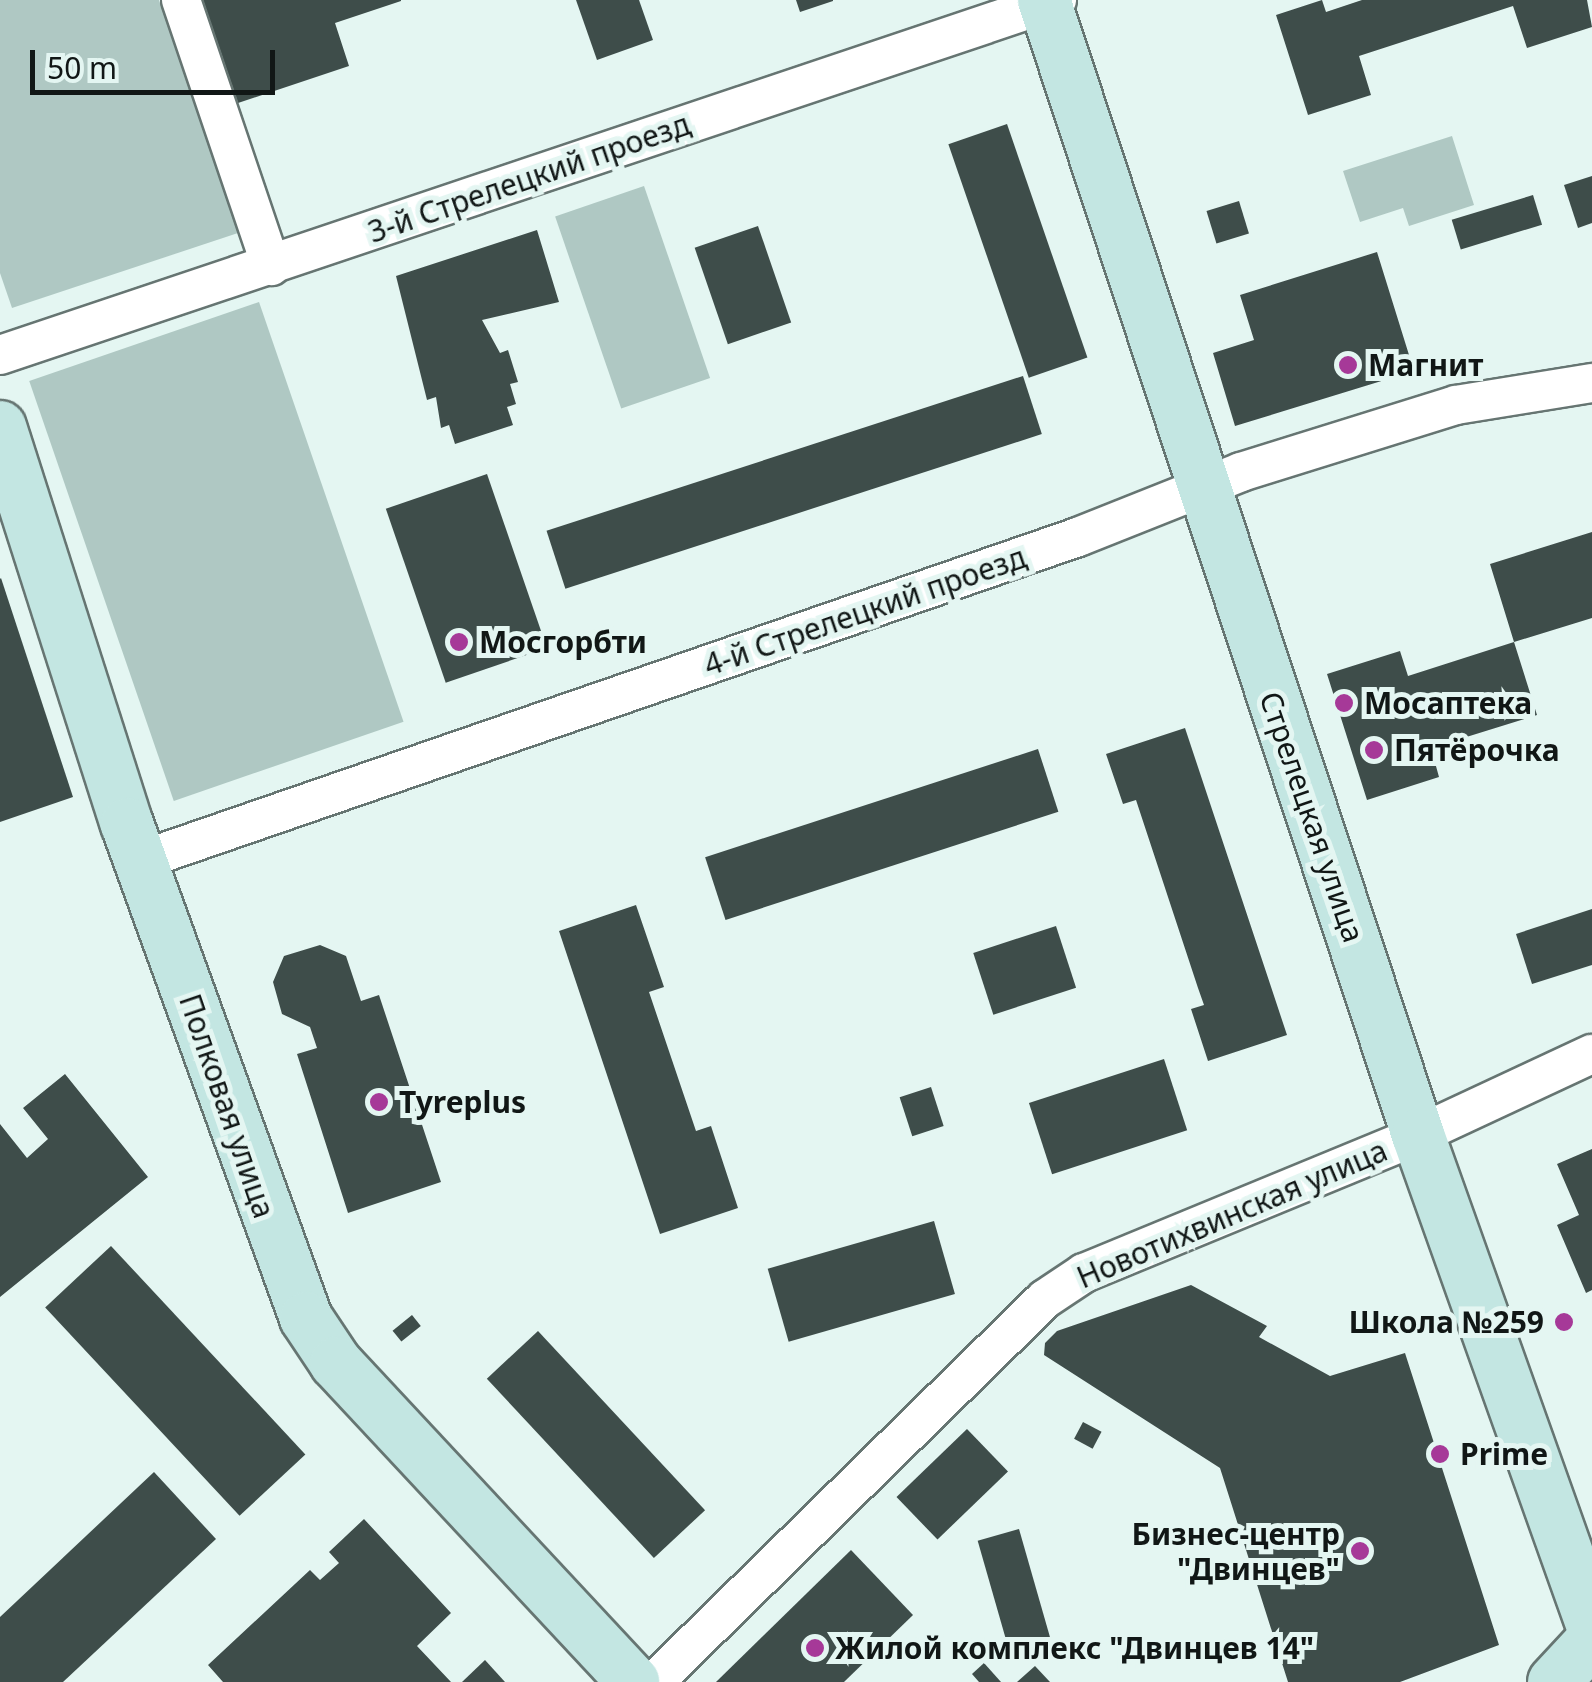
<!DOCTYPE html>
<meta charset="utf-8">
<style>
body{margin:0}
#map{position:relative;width:1592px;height:1682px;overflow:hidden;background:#e4f6f2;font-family:"Noto Sans",sans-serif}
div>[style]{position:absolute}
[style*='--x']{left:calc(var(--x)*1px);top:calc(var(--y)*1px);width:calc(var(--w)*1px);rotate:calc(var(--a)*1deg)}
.green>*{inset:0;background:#afc8c3;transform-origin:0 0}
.building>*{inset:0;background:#3e4d4a;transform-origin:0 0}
.roads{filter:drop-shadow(2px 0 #667572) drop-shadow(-2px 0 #667572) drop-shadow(0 2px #667572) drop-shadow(0 -2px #667572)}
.street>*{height:38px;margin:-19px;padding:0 19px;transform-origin:19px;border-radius:19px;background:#fff}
.secondary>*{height:52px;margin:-26px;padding:0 26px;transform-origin:26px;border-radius:26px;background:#c3e6e2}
.dots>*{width:28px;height:28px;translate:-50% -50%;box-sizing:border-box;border:5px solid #e4f6f2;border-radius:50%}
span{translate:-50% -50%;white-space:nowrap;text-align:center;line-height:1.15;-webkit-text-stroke:10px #e4f6f2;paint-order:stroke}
.street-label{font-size:30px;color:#111716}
.poi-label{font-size:30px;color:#111716;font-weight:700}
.left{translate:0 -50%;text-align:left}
.right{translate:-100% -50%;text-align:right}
.scale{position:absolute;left:30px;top:50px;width:245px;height:45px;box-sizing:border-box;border:5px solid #111716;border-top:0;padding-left:12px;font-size:30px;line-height:35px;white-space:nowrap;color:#111716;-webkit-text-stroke:8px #e4f6f2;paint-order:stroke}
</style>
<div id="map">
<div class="green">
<i style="clip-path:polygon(0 0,159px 0,238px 233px,12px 308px,0 273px)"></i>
<i style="clip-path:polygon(1452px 136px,1474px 205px,1409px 226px,1403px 208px,1360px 222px,1343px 171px)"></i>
<i style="left:644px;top:186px;width:203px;height:94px;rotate:71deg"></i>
<i style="left:259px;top:302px;width:444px;height:243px;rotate:71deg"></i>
</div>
<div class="building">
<i style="clip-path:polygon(203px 0,401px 0,401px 1px,335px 23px,349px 66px,238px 103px)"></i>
<i style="clip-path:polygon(576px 0,639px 0,653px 40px,597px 60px)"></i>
<i style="clip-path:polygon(796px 0,833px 0,833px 1px,800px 12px)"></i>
<i style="clip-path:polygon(1322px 0,1326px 12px,1362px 0,1587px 0,1592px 27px,1527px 48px,1513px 6px,1359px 56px,1371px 95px,1308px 115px,1276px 15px)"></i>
<i style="left:1007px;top:124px;width:247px;height:62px;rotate:71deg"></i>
<i style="clip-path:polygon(1592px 176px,1592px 223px,1578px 228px,1564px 185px)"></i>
<i style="left:1533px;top:195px;width:31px;height:85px;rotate:73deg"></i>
<i style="left:1239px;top:201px;width:34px;height:34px;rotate:73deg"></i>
<i style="left:758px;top:226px;width:102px;height:67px;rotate:71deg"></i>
<i style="clip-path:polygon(537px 230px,559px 302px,482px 320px,500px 353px,508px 350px,518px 382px,510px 384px,516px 404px,507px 407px,513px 425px,455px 444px,449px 425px,441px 428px,436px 397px,427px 400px,396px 276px)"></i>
<i style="clip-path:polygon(1377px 252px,1414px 371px,1235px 426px,1213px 353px,1254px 340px,1240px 295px)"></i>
<i style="left:1023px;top:376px;width:61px;height:501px;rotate:72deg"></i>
<i style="left:487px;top:474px;width:184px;height:107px;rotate:71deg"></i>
<i style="clip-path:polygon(1592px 532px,1592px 618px,1514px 642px,1537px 715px,1431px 748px,1439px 777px,1367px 800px,1327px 674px,1400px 651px,1408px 676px,1514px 642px,1490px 564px)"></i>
<i style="clip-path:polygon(1px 578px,73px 797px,0 822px,0 579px)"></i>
<i style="clip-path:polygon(1185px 728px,1287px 1035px,1208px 1061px,1191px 1009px,1204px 1005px,1198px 988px,1136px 800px,1123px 804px,1106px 754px)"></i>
<i style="left:1038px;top:749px;width:66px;height:350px;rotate:72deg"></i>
<i style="clip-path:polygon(636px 905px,664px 987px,649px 992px,696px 1131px,711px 1126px,738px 1208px,660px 1234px,559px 931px)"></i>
<i style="clip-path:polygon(1592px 909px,1592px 965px,1532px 984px,1516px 934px)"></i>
<i style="left:1056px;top:926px;width:65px;height:87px;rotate:72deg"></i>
<i style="clip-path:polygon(320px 945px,346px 956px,361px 1001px,379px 995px,441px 1182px,348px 1213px,297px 1054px,317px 1048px,310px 1027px,282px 1014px,273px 982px,284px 956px)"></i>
<i style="left:1164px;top:1059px;width:75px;height:142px;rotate:72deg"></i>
<i style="clip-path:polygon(65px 1074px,148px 1177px,0 1297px,0 1124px,27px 1158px,48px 1139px,23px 1108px)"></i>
<i style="left:931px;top:1087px;width:41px;height:33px;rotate:72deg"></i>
<i style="clip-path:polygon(1592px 1149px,1592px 1290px,1586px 1293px,1557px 1225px,1579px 1215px,1557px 1164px)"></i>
<i style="left:934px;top:1221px;width:76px;height:173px;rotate:74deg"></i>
<i style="left:111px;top:1246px;width:285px;height:90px;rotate:47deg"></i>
<i style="clip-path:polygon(1191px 1285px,1267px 1326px,1259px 1337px,1330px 1376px,1405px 1353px,1499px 1645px,1400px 1682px,1288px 1682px,1220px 1468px,1044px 1355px,1045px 1343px,1057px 1331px)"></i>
<i style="left:412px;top:1315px;width:14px;height:25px;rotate:51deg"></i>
<i style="left:538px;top:1331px;width:245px;height:70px;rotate:47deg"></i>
<i style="left:1083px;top:1422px;width:21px;height:19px;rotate:28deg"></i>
<i style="left:967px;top:1429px;width:59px;height:98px;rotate:46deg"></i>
<i style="clip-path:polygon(154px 1472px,216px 1539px,63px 1682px,0 1682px,0 1617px)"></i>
<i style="clip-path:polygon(364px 1519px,451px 1613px,417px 1646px,451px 1682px,223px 1682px,208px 1665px,310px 1570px,320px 1580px,339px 1563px,329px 1552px)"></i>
<i style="left:1019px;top:1529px;width:125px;height:43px;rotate:74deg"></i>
<i style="clip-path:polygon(851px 1550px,913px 1615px,844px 1682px,716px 1682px)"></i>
<i style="clip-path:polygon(485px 1660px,505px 1682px,462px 1682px)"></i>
<i style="clip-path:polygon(984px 1663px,1001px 1682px,979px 1682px,972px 1674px)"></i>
<i style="clip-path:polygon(1035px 1666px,1050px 1682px,1017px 1682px)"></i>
</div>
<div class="roads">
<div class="street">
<i style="--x:181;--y:0;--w:281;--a:71.3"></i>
<i style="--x:0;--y:355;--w:1115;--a:-18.56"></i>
<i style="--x:142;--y:860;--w:990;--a:-19.04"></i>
<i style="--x:1078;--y:537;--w:175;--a:-21.7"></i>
<i style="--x:1241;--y:472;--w:225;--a:-17.3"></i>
<i style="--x:1456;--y:405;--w:138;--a:-9.2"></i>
<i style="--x:654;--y:1682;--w:547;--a:-44.41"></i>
<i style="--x:1045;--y:1299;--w:47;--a:-33.7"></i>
<i style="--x:1084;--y:1273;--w:361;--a:-22.4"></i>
<i style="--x:1418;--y:1135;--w:192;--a:-25"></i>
</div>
<div class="secondary">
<i style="--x:1044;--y:0;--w:1195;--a:71.76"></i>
<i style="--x:1418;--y:1135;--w:519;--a:70.41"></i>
<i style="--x:0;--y:427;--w:417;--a:72.3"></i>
<i style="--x:127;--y:824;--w:525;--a:70.08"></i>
<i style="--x:306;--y:1318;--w:54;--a:56.3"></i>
<i style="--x:336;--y:1363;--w:436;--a:47"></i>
<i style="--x:1554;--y:1682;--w:56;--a:-47.2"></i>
</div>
</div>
<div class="dots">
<i style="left:1348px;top:365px;background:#a63998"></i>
<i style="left:459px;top:642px;background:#a63998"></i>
<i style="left:1344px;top:703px;background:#a63998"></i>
<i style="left:1374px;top:750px;background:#a63998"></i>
<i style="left:379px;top:1102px;background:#a63998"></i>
<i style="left:1564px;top:1322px;background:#a63998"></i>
<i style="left:1440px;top:1454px;background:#a63998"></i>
<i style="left:1360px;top:1551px;background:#a63998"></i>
<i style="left:815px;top:1648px;background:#a63998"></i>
</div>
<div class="street-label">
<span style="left:529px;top:178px;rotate:-19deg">3-й Стрелецкий проезд</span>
<span style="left:865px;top:611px;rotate:-19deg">4-й Стрелецкий проезд</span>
<span style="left:1312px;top:817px;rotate:71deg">Стрелецкая улица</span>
<span style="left:227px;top:1106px;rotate:71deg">Полковая улица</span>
<span style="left:1232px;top:1214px;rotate:-23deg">Новотихвинская улица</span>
</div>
<div class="poi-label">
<span class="left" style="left:1368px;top:365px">Магнит</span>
<span class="left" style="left:479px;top:642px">Мосгорбти</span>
<span class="left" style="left:1364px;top:703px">Мосаптека</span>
<span class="left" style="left:1394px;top:750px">Пятёрочка</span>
<span class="left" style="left:399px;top:1102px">Tyreplus</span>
<span class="right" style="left:1544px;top:1322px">Школа №259</span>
<span class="left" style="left:1460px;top:1454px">Prime</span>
<span class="right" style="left:1340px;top:1551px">Бизнес-центр<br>"Двинцев"</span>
<span class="left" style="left:835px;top:1648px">Жилой комплекс "Двинцев 14"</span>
</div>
<div class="scale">50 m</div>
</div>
